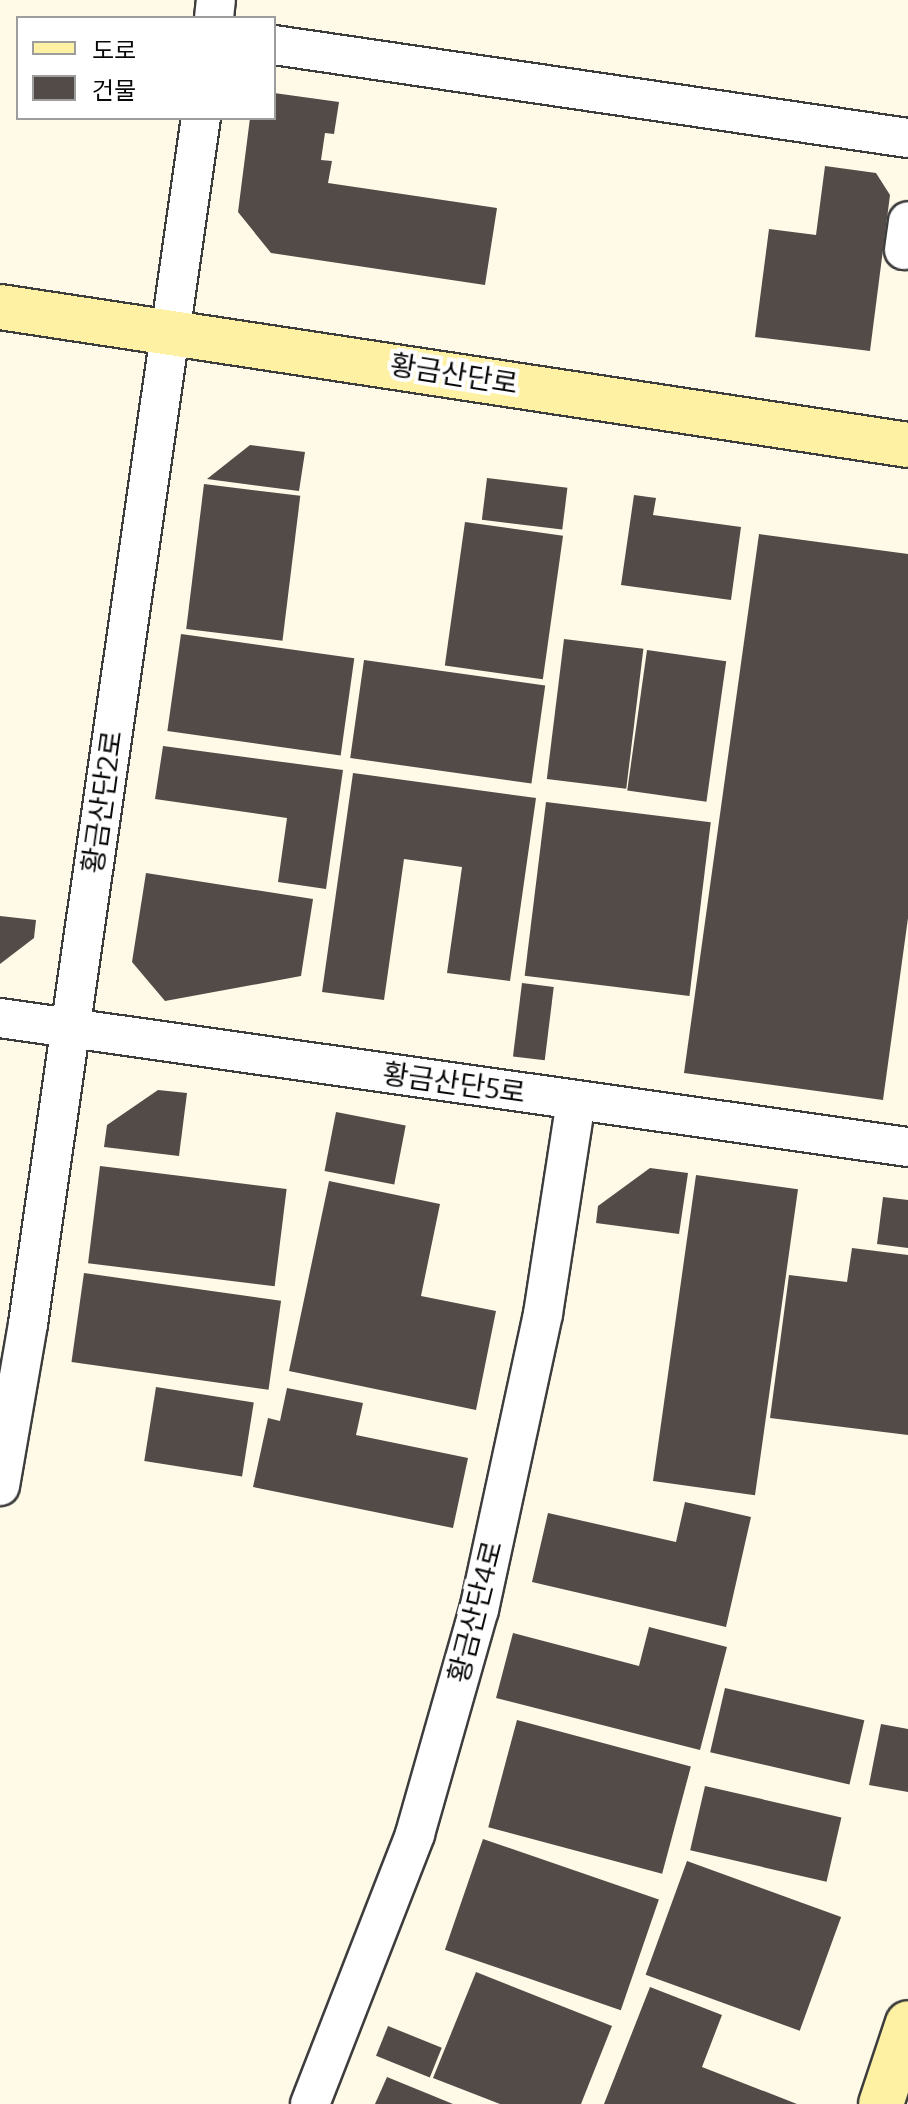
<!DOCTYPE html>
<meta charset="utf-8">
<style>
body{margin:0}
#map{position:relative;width:908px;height:2104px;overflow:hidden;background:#fff9e8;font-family:Bitter,"Noto Sans KR",serif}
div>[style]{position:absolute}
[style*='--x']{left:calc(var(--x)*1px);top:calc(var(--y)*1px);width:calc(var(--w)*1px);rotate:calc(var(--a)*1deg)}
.building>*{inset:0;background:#534b47;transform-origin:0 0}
.roads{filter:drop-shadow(2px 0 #3d3d3d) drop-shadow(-2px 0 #3d3d3d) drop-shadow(0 2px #3d3d3d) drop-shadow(0 -2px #3d3d3d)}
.street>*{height:38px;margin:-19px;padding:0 19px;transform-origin:19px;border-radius:19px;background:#fff}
.secondary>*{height:44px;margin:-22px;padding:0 22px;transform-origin:22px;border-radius:22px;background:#fef1a3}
span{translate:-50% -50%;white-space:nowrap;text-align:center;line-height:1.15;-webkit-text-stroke:8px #fff;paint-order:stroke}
.street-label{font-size:28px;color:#0a0a0a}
.legend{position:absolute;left:16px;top:16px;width:260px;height:104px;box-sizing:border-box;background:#fff;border:2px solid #9d9d9d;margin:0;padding:10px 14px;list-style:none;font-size:24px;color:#0a0a0a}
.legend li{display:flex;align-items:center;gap:16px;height:40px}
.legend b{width:40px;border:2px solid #9d9d9d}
</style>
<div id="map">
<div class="building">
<i style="clip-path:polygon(274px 93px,339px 102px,334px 134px,325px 133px,321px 160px,332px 161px,328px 183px,497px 208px,485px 285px,271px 253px,238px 212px,250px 118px,274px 118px)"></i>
<i style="clip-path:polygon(825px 166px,876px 173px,890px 195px,870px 351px,755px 337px,769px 229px,816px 235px)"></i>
<i style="clip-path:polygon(250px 445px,305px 452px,299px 491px,207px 479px)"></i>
<i style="left:487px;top:478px;width:81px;height:42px;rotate:7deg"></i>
<i style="left:204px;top:484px;width:97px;height:146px;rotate:7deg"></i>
<i style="clip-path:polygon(634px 495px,656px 498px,653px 515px,741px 527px,731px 600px,621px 585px)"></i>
<i style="left:465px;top:522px;width:99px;height:145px;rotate:8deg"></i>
<i style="clip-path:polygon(759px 534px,908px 554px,908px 918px,883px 1100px,684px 1073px)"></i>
<i style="left:181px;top:634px;width:175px;height:98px;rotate:8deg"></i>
<i style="left:564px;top:639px;width:80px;height:141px;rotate:7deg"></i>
<i style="left:647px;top:650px;width:80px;height:142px;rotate:8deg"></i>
<i style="left:364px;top:660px;width:183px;height:99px;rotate:8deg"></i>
<i style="clip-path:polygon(163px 746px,343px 770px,326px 889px,278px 882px,287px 818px,155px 799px)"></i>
<i style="clip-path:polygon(353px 773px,536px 798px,510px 981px,447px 973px,462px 867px,404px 859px,384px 1000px,322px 992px)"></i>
<i style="left:546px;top:802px;width:166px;height:175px;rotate:7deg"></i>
<i style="clip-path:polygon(146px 873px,313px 899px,301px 976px,165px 1001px,132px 962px)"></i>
<i style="clip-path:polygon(0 916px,36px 920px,34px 938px,0 964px)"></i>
<i style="left:522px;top:983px;width:32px;height:74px;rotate:7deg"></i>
<i style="clip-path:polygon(158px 1090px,187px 1093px,179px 1156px,104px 1147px,107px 1125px)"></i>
<i style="left:336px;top:1112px;width:71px;height:60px;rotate:11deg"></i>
<i style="left:100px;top:1166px;width:188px;height:98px;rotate:7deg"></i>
<i style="clip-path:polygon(650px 1168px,688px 1173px,679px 1234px,596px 1223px,598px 1206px)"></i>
<i style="left:696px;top:1175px;width:103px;height:309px;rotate:8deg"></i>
<i style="clip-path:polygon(329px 1181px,440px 1204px,421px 1296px,496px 1311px,476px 1410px,289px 1371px)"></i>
<i style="clip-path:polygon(883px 1197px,908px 1200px,908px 1248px,877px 1244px)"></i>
<i style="clip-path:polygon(852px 1248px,908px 1255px,908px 1435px,770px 1418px,789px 1275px,847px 1282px)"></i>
<i style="left:84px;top:1273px;width:199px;height:90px;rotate:8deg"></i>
<i style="left:156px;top:1387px;width:99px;height:75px;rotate:9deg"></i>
<i style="clip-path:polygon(287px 1388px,363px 1403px,356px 1435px,468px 1458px,453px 1528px,253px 1487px,268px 1418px,280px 1421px)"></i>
<i style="clip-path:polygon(685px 1502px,751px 1517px,726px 1627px,532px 1582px,548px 1513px,676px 1542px)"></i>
<i style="clip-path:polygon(649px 1627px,727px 1647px,700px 1750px,496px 1698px,513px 1633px,639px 1666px)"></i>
<i style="left:725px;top:1688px;width:143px;height:66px;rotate:13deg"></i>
<i style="left:517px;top:1720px;width:180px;height:111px;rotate:15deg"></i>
<i style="clip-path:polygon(881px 1724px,908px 1729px,908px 1792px,869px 1785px)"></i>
<i style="left:705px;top:1786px;width:140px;height:66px;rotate:13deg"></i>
<i style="left:483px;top:1839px;width:186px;height:117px;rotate:19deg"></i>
<i style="left:687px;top:1861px;width:164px;height:121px;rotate:20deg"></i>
<i style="clip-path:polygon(476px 1972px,612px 2026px,581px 2104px,500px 2104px,433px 2078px)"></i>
<i style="clip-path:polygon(650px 1987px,722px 2015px,702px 2067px,797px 2104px,604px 2104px)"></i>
<i style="left:388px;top:2026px;width:58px;height:32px;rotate:22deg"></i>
<i style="clip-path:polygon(387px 2077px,453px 2104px,375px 2104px)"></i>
</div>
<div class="roads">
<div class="street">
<i style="--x:214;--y:18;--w:18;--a:-84"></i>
<i style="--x:274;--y:45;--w:641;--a:8.35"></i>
<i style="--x:904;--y:250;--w:29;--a:-82"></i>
<i style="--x:0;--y:1018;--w:917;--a:8.09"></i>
<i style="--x:0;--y:1486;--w:164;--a:-80.2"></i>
<i style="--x:28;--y:1324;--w:1218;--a:-81.84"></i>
<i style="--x:310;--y:2104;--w:290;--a:-68.7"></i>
<i style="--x:415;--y:1834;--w:233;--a:-74.1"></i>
<i style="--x:479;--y:1610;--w:303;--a:-77.8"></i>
<i style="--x:543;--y:1314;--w:215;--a:-81.2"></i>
</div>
<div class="secondary">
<i style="--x:0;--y:307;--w:918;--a:8.64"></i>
<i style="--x:881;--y:2104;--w:85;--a:-71.6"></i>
</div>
</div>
<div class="street-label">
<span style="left:454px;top:375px;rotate:9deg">황금산단로</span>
<span style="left:103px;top:802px;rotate:-82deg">황금산단2로</span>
<span style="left:454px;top:1084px;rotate:8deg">황금산단5로</span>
<span style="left:476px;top:1612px;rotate:-76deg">황금산단4로</span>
</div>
<ul class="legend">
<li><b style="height:10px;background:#fef1a3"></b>도로</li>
<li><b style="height:22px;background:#534b47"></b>건물</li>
</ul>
</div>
